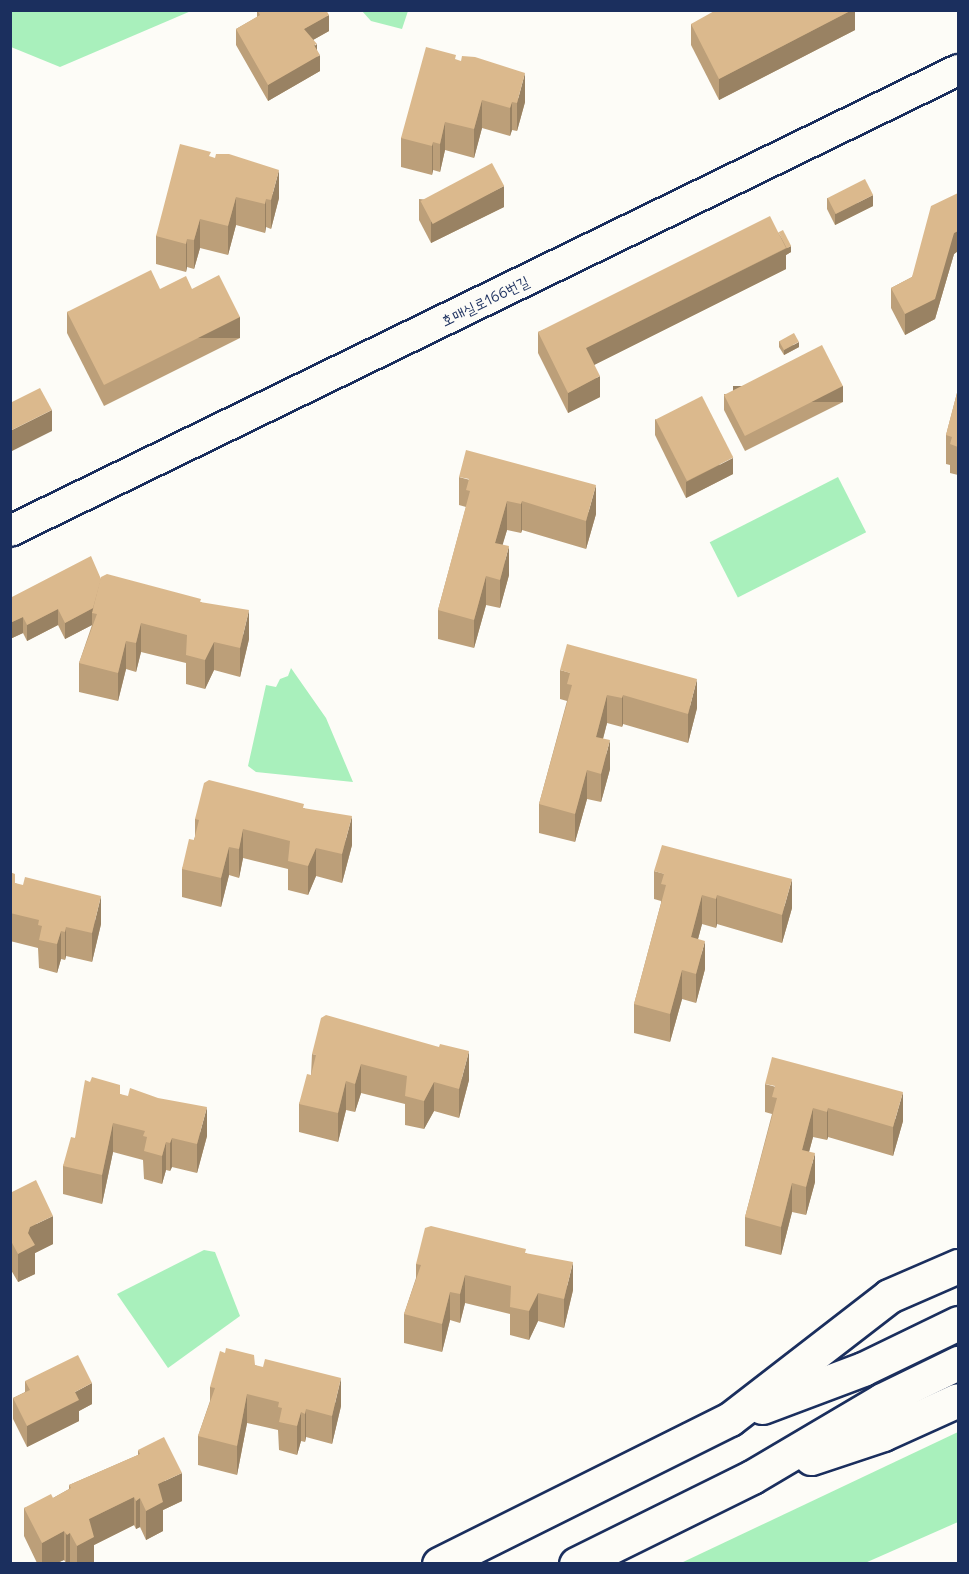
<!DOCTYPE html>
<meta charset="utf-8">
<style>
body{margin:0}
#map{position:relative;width:969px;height:1574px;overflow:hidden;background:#fdfcf7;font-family:Delius,"Poor Story",sans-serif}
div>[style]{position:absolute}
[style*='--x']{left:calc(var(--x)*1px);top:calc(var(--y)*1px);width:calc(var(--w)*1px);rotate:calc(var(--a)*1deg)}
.green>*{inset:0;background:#a9f0bc;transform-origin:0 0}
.roads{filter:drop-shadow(2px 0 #1b2f5e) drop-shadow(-2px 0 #1b2f5e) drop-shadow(0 2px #1b2f5e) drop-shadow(0 -2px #1b2f5e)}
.minor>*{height:30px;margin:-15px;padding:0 15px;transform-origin:15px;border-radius:15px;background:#fdfcf7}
.tertiary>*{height:33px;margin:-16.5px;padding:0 16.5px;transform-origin:16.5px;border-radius:16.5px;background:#fdfcf7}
.secondary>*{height:33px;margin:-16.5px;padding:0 16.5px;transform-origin:16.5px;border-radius:16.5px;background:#fdfcf7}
.wall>*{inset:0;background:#bc9f79}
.shaded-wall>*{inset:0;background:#998263;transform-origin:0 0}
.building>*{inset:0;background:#dbb98d;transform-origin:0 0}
span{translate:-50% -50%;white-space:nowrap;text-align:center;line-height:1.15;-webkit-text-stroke:4.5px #fdfcf7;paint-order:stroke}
.street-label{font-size:15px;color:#1b2f5e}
.frame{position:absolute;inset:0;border:12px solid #1b2f5e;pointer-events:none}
</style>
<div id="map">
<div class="green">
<i style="clip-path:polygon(10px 11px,11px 10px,191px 11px,60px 67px,11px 47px)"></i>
<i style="clip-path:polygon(362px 11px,408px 11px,402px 29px,371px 21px)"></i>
<i style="left:838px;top:477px;width:62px;height:144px;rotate:63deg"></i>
<i style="clip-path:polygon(291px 668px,326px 718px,353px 782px,256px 772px,248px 766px,266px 685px,276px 687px,280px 679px,288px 676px)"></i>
<i style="clip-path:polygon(204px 1250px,215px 1252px,240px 1316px,168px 1368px,117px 1294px)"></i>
<i style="clip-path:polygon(958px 1432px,958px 1522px,865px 1563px,681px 1563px)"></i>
</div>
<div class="roads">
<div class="minor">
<i style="--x:10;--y:531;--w:1054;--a:-25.93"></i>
</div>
<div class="tertiary">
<i style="--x:439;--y:1564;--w:325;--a:-26.5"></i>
<i style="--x:576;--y:1564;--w:196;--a:-26.3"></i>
</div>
<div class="secondary">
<i style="--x:762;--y:1407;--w:108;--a:-20.6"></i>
<i style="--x:863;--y:1369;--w:106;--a:-25.8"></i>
<i style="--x:730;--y:1419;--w:201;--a:-37.7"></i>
<i style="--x:889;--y:1296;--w:75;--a:-23.5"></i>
<i style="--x:811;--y:1458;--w:76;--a:-18.4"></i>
<i style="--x:883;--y:1434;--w:82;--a:-24.4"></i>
<i style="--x:752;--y:1477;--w:151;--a:-30.6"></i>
<i style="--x:882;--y:1400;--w:85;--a:-26"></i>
</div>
</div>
<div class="wall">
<i style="clip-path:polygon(257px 10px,326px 10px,329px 31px,313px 40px,317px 50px,320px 71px,268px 101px,236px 45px,236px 29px,257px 17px)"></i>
<i style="clip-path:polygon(855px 10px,855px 30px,719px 100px,691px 45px,691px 24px)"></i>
<i style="clip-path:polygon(456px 60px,525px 102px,517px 131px,512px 130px,510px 136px,482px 128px,474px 158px,445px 150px,440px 172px,433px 170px,432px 175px,401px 167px,401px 138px)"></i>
<i style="clip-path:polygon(211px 157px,279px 198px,271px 229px,266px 227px,265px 233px,236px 225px,228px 255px,200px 248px,194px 269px,187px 267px,186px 272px,156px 264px,156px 236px)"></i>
<i style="clip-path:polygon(958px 193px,958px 251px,954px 254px,935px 319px,905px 335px,891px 308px,891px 288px,912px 277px)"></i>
<i style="clip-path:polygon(827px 198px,873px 206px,835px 225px,827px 209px)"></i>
<i style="clip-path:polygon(419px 199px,504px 207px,431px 243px,419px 220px)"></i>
<i style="clip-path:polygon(778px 232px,791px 252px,786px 255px,786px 269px,594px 365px,600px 397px,568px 413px,538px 353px,538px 332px)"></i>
<i style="clip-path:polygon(160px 289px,192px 289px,240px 338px,104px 406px,67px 333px,67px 312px)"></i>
<i style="clip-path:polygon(779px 341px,799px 347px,784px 355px,779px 347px)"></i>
<i style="clip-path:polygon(958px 389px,958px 475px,950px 473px,950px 465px,946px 464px,946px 435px)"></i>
<i style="clip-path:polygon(724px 394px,843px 402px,745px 451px,724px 410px)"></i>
<i style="clip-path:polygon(655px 419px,733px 474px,686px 498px,655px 435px)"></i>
<i style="clip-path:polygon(459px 477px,596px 514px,586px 549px,522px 530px,521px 533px,507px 530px,502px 545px,509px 575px,500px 608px,486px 605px,474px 648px,438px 639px,438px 610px,466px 507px,459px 505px)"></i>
<i style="clip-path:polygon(101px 579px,201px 602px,249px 639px,240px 677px,214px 670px,205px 689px,186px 684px,186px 663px,141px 652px,136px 672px,126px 669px,118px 701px,79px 692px,79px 663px,92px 625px,65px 639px,58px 625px,27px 641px,23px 633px,10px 639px,10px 598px)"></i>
<i style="clip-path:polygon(560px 670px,697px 708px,688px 743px,623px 724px,622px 727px,607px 723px,603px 739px,610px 769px,601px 802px,587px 799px,575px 842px,539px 833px,539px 804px,567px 701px,560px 699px)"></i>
<i style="clip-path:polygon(304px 808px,352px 845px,342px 883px,316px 876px,308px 895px,288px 890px,288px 869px,243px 858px,239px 878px,229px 875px,221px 907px,182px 897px,182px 869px,195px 837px,195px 819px)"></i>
<i style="clip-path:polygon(654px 871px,792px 908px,782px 943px,717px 924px,716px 928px,702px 924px,698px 939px,705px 969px,696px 1003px,682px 999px,670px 1042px,634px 1033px,634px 1004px,661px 903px,661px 901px,654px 899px)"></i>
<i style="clip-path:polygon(10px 872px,15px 883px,101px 924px,92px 962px,66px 956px,65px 960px,61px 959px,57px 973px,39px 968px,38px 948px,10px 941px)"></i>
<i style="clip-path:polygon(312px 1054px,469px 1080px,459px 1118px,434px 1111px,424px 1129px,405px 1125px,405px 1104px,361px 1093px,355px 1112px,346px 1110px,338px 1142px,299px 1132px,299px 1104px,311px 1075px)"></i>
<i style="clip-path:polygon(765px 1084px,903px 1121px,893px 1156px,828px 1137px,827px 1140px,813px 1137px,809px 1152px,815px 1182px,806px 1215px,792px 1212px,781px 1255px,745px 1246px,745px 1217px,772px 1114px,765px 1112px)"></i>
<i style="clip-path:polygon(120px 1094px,207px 1136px,197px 1173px,172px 1167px,170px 1171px,166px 1170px,162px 1184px,144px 1179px,143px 1160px,113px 1152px,102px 1204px,63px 1194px,63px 1166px,75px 1138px)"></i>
<i style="clip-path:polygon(10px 1193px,53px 1244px,35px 1253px,35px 1274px,18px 1282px,11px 1270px,10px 1270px)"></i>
<i style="clip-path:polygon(526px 1253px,573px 1290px,564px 1328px,538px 1321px,529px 1340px,510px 1335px,510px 1314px,465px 1303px,460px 1323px,450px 1320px,442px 1352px,404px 1343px,404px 1314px,416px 1278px,416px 1264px)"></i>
<i style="clip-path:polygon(255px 1365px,341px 1406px,332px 1444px,306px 1437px,305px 1442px,301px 1441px,297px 1455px,279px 1450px,278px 1430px,247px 1423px,237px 1475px,198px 1465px,198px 1436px,210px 1401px,210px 1387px)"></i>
<i style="clip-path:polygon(25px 1381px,92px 1404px,79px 1411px,79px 1421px,27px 1447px,13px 1419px,13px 1398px,25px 1392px)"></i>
<i style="clip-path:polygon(138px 1450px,182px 1501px,163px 1510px,163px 1531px,146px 1540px,140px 1527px,136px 1529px,134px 1525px,94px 1545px,94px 1563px,71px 1563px,70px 1562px,66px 1563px,64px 1560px,57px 1563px,37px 1563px,24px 1536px,24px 1508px,53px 1498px,69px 1489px,69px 1485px,138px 1455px)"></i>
</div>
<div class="shaded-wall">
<i style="clip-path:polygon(852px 10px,855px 10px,855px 30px,719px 100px,719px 79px)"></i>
<i style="clip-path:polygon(329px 15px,329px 31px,304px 45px,304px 29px)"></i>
<i style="clip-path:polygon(317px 44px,317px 57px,320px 55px,320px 71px,268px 101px,268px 85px)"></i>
<i style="clip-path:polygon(525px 73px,525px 102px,517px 131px,517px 103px)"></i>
<i style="clip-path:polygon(482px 100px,482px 128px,474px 158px,474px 129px)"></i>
<i style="clip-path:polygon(512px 102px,512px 130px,510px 136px,510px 108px)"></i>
<i style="clip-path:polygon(445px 122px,445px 150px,440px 172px,440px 144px)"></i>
<i style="clip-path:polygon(433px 142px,433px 170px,432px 175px,432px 146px)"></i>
<i style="clip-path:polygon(279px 170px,279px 198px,271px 229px,271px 200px)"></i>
<i style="clip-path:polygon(504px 186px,504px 207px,431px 243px,431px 222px)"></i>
<i style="clip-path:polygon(873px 195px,873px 206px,835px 225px,835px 214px)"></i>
<i style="clip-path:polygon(236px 197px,236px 225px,228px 255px,228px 226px)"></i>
<i style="clip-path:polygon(266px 199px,266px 227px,265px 233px,265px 204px)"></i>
<i style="clip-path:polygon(200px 219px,200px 248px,194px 269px,194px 240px)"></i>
<i style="clip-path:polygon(958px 231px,958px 251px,954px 254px,935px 319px,905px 335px,905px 314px,954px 233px)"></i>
<i style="clip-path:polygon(187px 239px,187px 267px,186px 272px,186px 244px)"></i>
<i style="clip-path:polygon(791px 246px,791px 252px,786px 255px,786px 269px,586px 369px,586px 348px)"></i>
<i style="left:240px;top:317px;width:21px;height:152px;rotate:90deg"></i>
<i style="clip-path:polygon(799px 342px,799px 347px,784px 355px,784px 350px)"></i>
<i style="clip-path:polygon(600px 376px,600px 397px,568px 413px,568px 393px)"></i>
<i style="left:843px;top:386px;width:16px;height:110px;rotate:90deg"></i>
<i style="clip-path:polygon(52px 410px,52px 431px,10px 452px,10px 431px)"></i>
<i style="clip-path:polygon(733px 458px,733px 474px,686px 498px,686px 482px)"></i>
<i style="clip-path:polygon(596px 485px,596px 514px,586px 549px,586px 521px)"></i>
<i style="clip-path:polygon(507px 501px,507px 530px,495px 571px,495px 543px)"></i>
<i style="clip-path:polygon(522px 501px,522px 530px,521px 533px,521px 504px)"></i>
<i style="clip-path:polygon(509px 546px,509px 575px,500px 608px,500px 580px)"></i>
<i style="clip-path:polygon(486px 576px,486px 605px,474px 648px,474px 620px)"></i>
<i style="clip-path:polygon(97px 606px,92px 613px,92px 625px,65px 639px,65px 623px)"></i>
<i style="clip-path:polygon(58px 609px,58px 625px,27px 641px,27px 625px)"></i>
<i style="clip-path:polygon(249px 610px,249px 639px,240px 677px,240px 648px)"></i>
<i style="clip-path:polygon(23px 617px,23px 633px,10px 639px,10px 623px)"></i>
<i style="clip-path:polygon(141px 623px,141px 652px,136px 672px,136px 643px)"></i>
<i style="clip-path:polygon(126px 641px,126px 669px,118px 701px,118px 673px)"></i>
<i style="clip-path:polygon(214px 642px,214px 670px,205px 689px,205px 660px)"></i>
<i style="clip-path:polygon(697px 679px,697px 708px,688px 743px,688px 714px)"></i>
<i style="clip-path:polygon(607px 695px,607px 723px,596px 765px,596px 737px)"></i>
<i style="clip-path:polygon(623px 695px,623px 724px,622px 727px,622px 698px)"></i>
<i style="clip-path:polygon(610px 740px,610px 769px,601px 802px,601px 774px)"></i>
<i style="clip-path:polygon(587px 770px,587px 799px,575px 842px,575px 814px)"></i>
<i style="clip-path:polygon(352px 816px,352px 845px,342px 883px,342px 854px)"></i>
<i style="clip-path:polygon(243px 829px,243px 858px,239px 878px,239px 849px)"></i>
<i style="clip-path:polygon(229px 847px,229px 875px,221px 907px,221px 878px)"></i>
<i style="clip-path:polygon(316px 848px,316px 876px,308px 895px,308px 866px)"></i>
<i style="clip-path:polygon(792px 879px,792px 908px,782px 943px,782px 915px)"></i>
<i style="clip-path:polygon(702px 895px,702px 924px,691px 965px,691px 937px)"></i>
<i style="clip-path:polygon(717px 895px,717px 924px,716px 928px,716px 899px)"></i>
<i style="clip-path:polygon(101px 896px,101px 924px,92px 962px,92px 933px)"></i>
<i style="clip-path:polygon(66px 927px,66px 956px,65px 960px,65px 932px)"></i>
<i style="clip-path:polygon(61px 931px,61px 959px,57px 973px,57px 944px)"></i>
<i style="clip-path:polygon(705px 941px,705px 969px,696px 1003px,696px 974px)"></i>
<i style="clip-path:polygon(682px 970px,682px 999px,670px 1042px,670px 1014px)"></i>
<i style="clip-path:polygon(469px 1051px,469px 1080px,459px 1118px,459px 1089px)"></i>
<i style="clip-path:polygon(361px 1064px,361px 1093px,355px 1112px,355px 1084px)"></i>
<i style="clip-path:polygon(346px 1081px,346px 1110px,338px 1142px,338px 1113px)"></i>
<i style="clip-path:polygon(434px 1082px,434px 1111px,424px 1129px,424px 1101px)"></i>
<i style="clip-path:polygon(903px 1092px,903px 1121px,893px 1156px,893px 1127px)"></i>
<i style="clip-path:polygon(207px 1107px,207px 1136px,197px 1173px,197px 1144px)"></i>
<i style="clip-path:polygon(813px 1108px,813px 1137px,802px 1178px,802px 1150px)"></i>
<i style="clip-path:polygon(828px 1108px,828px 1137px,827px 1140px,827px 1112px)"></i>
<i style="clip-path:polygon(113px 1123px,113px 1152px,102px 1204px,102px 1175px)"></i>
<i style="clip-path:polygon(172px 1138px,172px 1167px,170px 1171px,170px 1143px)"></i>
<i style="clip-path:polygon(166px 1142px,166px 1170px,162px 1184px,162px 1156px)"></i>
<i style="clip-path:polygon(815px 1153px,815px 1182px,806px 1215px,806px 1187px)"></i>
<i style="clip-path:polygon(792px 1183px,792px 1212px,781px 1255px,781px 1227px)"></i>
<i style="clip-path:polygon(53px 1216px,53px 1244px,35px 1253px,35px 1274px,18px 1282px,18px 1254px,28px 1233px,30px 1227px)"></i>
<i style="left:11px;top:1241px;width:29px;height:1px;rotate:90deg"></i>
<i style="clip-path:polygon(573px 1262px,573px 1290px,564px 1328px,564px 1299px)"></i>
<i style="clip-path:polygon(465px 1275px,465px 1303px,460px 1323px,460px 1294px)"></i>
<i style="clip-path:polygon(450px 1292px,450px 1320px,442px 1352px,442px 1324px)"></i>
<i style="clip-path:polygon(538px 1293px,538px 1321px,529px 1340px,529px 1311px)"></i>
<i style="clip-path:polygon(341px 1378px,341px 1406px,332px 1444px,332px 1416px)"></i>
<i style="clip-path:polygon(92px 1383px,92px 1404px,79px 1411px,79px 1421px,27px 1447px,27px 1426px,75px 1392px)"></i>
<i style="clip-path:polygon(247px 1394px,247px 1423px,237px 1475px,237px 1446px)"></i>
<i style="clip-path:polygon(306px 1409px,306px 1437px,305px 1442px,305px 1414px)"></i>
<i style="clip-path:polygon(301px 1412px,301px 1441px,297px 1455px,297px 1426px)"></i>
<i style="clip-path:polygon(182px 1473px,182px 1501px,163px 1510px,163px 1531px,146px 1540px,146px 1511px,158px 1484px)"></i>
<i style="clip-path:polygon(134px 1497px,134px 1525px,94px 1545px,94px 1563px,77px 1563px,77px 1546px,89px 1519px)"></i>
<i style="clip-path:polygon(140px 1498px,140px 1527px,136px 1529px,136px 1501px)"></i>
<i style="clip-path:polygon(64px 1531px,64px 1560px,57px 1563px,42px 1563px,42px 1543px)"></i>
<i style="left:70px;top:1533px;width:29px;height:4px;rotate:90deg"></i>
</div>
<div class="building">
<i style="clip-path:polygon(257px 10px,326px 10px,329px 15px,304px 29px,317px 44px,314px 45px,320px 55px,268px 85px,236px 29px,260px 15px)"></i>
<i style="clip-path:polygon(716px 10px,852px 10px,719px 79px,691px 24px)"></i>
<i style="clip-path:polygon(426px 47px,456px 55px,455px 59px,461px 61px,462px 56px,475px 57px,525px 73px,517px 103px,512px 102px,510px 108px,482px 100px,474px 129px,445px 122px,440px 144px,433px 142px,432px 146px,401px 138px)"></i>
<i style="clip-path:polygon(180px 144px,211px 152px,209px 156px,215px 158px,216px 154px,229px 154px,279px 170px,271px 200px,266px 199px,265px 204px,236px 197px,228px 226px,200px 219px,194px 240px,187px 239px,186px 244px,156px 236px)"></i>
<i style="left:492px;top:163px;width:26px;height:81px;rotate:62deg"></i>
<i style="left:865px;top:179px;width:18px;height:42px;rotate:63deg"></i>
<i style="clip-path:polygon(958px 193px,958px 231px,954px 233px,935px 299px,905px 314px,891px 288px,912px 277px,931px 206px)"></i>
<i style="clip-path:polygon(770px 216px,786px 248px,586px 348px,600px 376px,568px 393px,538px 332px)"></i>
<i style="left:783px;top:230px;width:18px;height:5px;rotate:63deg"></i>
<i style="clip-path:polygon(151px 270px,160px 289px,186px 276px,192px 289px,219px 275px,240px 317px,104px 385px,67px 312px)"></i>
<i style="left:794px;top:333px;width:10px;height:17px;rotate:61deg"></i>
<i style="left:822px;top:345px;width:46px;height:110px;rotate:63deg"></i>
<i style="clip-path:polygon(40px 388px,52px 410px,10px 431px,10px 403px)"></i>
<i style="clip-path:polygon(958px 389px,958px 447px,950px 444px,952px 437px,946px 435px)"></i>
<i style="left:702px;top:396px;width:69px;height:52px;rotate:63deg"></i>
<i style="clip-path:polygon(466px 450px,596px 485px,586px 521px,522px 501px,521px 504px,507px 501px,495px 543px,509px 546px,500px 580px,486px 576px,474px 620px,438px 610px,470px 491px,466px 490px,469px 479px,459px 477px)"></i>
<i style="clip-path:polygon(91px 556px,101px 579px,93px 608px,65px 623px,58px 609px,27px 625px,23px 617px,10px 623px,10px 598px)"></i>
<i style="clip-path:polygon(107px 574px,201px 599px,200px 602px,249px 610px,240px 648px,214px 642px,205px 660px,186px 655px,187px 635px,141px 623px,136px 643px,126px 641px,118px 673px,79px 663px,97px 614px,92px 613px,101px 577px)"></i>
<i style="clip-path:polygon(567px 644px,697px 679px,688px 714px,623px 695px,622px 698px,607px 695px,596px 737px,610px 740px,601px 774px,587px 770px,575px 814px,539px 804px,572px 685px,567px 684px,570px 673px,560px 670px)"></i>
<i style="clip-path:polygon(209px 780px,304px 804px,303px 808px,352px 816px,342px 854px,316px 848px,308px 866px,288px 861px,290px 841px,243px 829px,239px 849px,229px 847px,221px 878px,182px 869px,189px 839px,194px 840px,199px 820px,195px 819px,204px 783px)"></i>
<i style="clip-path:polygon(662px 845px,792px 879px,782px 915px,717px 895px,716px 899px,702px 895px,691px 937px,705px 941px,696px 974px,682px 970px,670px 1014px,634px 1004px,666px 885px,661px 884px,664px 874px,654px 871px)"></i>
<i style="clip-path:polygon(10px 872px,15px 874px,15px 883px,23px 885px,25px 877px,101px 896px,92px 933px,66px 927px,65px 932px,61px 931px,57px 944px,39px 940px,42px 926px,38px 925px,39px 920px,10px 913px)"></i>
<i style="clip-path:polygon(326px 1015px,439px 1047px,440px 1044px,469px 1051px,459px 1089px,434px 1082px,424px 1101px,405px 1096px,407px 1076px,361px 1064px,355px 1084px,346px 1081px,338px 1113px,299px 1104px,307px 1074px,311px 1075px,316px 1055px,312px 1054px,321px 1018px)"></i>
<i style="clip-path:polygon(772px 1057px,903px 1092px,893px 1127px,828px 1108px,827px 1112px,813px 1108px,802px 1150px,815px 1153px,806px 1187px,792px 1183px,781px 1227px,745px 1217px,777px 1098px,772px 1097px,775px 1086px,765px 1084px)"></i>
<i style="clip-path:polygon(92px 1077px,120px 1085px,120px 1094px,128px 1096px,130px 1088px,158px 1098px,207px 1107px,197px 1144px,172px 1138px,170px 1143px,166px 1142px,162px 1156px,144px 1151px,147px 1137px,143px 1136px,145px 1131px,113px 1123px,102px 1175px,63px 1166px,71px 1137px,75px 1138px,85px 1080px,90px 1082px)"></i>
<i style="clip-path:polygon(36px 1180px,53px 1216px,30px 1227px,28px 1233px,35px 1245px,18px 1254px,11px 1241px,10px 1242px,10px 1193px)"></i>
<i style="clip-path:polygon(431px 1226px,526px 1249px,525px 1253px,573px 1262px,564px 1299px,538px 1293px,529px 1311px,510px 1307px,511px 1286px,465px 1275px,460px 1294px,450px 1292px,442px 1324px,404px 1314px,421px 1265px,416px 1264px,425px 1228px)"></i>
<i style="clip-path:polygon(226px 1348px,254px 1355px,255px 1365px,263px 1367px,265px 1359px,341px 1378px,332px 1416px,306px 1409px,305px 1414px,301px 1412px,297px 1426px,279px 1422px,282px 1408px,278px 1407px,279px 1402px,247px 1394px,237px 1446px,198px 1436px,215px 1388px,210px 1387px,220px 1351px,225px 1353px)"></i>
<i style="clip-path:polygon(78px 1355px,92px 1383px,75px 1392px,79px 1400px,27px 1426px,13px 1398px,30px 1390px,25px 1381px)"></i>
<i style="clip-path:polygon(164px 1437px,182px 1473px,158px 1484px,163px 1502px,146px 1511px,140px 1498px,136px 1501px,134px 1497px,89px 1519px,94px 1537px,77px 1546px,70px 1533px,67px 1535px,64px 1531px,42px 1543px,24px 1508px,51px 1494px,53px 1498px,71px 1488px,69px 1485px,140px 1454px,138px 1450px)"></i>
</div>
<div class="street-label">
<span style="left:485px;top:301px;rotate:-26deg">호매실로166번길</span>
</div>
<div class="frame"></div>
</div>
